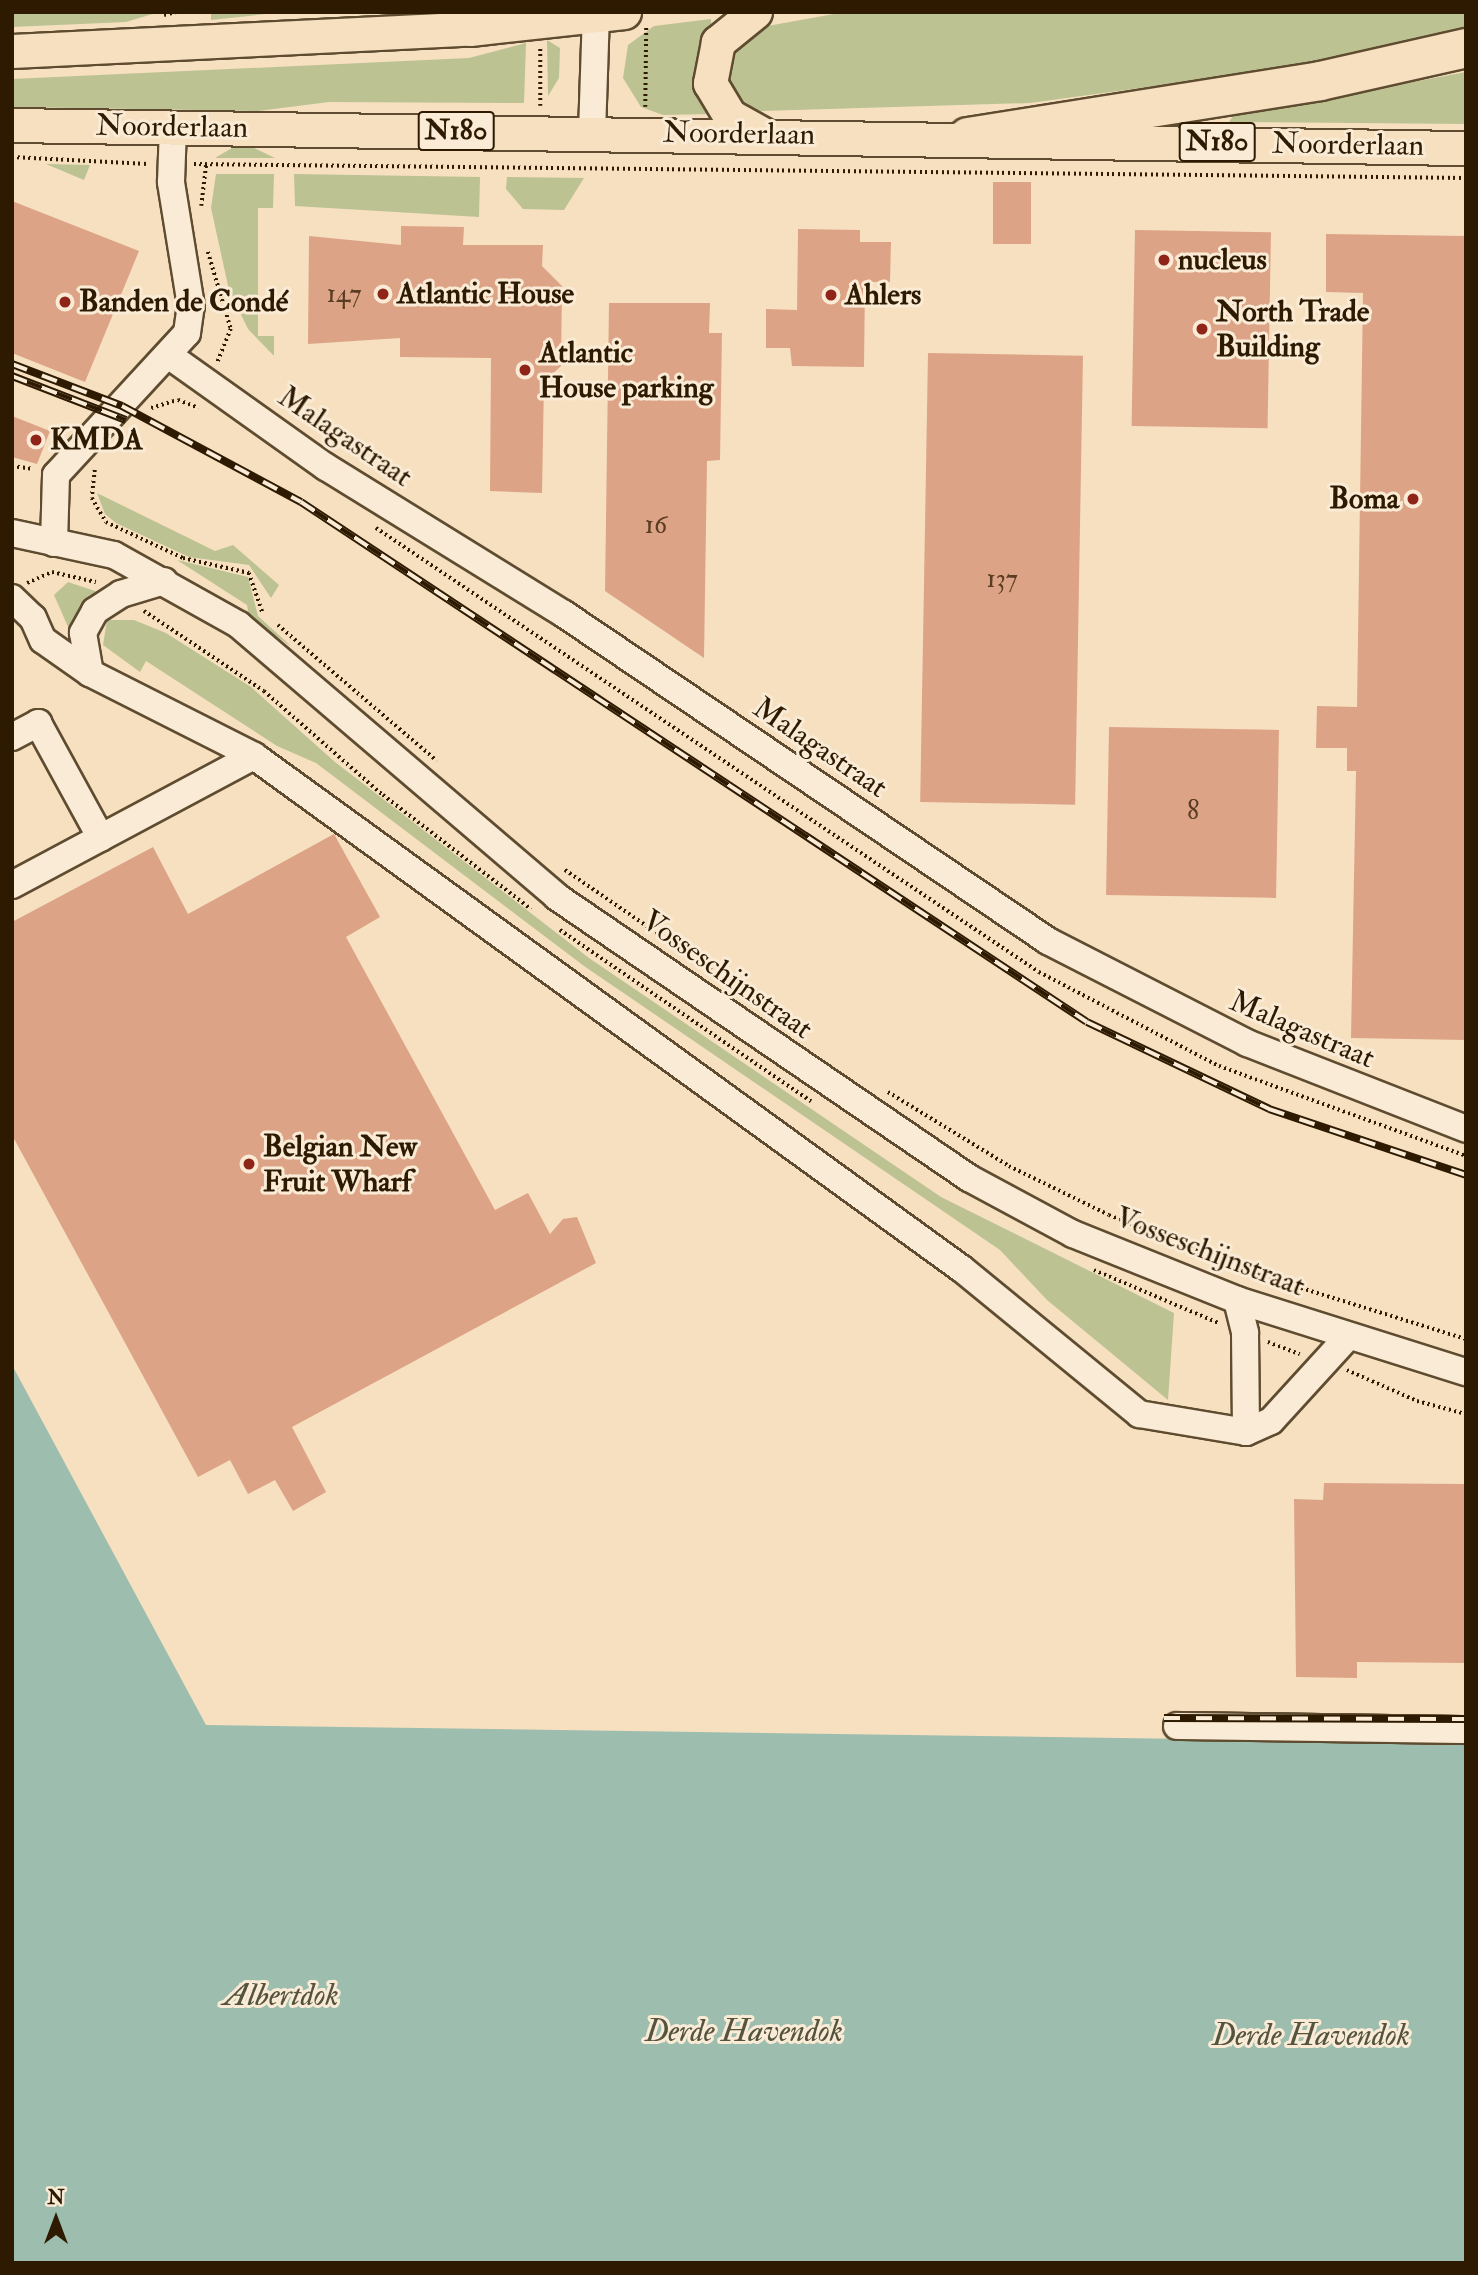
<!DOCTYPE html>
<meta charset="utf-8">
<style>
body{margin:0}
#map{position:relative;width:1478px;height:2275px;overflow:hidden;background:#f6e0c0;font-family:"IM FELL Double Pica",serif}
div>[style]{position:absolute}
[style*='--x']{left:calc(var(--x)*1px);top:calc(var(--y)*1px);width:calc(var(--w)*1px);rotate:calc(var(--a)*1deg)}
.green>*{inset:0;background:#bcc292}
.water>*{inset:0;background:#9dbdae}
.building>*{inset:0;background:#dda386;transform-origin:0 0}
.path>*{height:3.5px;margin-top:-1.75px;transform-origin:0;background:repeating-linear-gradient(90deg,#2d1a00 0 2px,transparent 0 5.5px)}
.roads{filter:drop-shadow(2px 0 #5f4c30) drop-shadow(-2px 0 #5f4c30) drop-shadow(0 2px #5f4c30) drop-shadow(0 -2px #5f4c30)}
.minor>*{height:26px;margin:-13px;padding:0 13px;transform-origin:13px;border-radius:13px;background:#f9ebd6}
.major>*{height:33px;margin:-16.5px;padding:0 16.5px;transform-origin:16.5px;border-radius:16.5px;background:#f6e0c0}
.highway>*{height:38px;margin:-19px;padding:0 19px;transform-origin:19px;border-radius:19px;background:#f6e0c0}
.rail>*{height:8px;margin-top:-4px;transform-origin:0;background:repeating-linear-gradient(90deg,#f9ebd6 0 16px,#2d1a00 0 32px);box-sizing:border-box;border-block:2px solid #2d1a00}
.dots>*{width:19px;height:19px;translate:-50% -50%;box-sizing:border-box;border:4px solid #f9ebd6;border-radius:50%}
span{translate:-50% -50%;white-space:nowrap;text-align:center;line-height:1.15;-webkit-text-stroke:6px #f9ebd6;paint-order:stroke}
.number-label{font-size:26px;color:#593c22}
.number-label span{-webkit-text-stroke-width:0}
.shield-label span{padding:2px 5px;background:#f9ebd6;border:2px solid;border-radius:5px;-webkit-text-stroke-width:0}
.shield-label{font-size:28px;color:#2d1a00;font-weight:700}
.street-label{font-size:30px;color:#2d1a00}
.poi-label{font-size:30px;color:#2d1a00;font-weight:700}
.left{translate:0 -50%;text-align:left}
.right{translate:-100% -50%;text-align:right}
.water-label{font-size:32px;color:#54533d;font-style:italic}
.frame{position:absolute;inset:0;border:14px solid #2d1a00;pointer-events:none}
.north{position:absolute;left:21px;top:2184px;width:70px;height:70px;-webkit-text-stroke:5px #f9ebd6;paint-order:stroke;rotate:0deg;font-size:19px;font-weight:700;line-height:28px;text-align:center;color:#2d1a00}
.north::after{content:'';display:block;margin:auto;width:24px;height:32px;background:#2d1a00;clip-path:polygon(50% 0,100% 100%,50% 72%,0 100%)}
</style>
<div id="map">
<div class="green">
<i style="clip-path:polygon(12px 12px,159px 12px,126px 22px,12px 27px)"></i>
<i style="clip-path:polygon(285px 12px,211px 20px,211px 14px,242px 12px)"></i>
<i style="clip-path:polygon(845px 12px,1466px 12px,1466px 30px,1338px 61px,1030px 103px,761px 111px,743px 106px,725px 82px,731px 48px,756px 28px)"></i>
<i style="clip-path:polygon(711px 19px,714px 114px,663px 115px,641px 107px,623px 78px,628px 45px,654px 26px)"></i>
<i style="clip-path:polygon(547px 40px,560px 48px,559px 78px,548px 96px)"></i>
<i style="clip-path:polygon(526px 43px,524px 103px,329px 102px,258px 111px,12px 107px,12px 79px,469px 58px)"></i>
<i style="clip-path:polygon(1466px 72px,1466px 124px,1229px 122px,1233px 116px)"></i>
<i style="clip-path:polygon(252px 147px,275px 158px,215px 158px,232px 148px)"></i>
<i style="clip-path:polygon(46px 164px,90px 165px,84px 180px)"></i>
<i style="clip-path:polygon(216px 174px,274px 174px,273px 208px,258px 208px,258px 336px,274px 336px,274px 356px,248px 329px,229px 290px,211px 208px)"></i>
<i style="clip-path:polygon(294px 174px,480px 177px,479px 217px,295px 206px)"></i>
<i style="clip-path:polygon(507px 177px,584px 178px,564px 210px,523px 209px,506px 189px)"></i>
<i style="clip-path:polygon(97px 493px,215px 551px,233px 545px,279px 585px,271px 598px,249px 565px,189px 557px,116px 523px,105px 514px)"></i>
<i style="clip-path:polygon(177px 560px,248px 577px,258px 616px,292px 647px,249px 617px,247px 605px)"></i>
<i style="clip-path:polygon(68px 582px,98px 592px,69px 629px,54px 595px)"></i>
<i style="clip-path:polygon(107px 620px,134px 620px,166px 633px,251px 687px,335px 762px,589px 958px,941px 1197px,1174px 1313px,1168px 1400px,1047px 1300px,1000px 1250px,584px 966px,316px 763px,277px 746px,146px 661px,140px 672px,103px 645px)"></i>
</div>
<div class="water">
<i style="clip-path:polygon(12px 1365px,206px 1725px,1466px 1743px,1466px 2263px,12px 2263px)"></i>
</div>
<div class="building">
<i style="left:993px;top:182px;width:38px;height:62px"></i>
<i style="clip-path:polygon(12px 201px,139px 251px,85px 382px,12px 353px)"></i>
<i style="clip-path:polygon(401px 226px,464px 227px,463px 245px,543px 245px,542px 266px,562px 286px,561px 366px,544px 382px,542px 493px,490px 491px,491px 358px,400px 357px,400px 338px,308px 344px,309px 236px,401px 245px)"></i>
<i style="clip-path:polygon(798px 229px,860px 230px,860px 242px,891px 242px,890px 282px,865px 282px,864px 367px,792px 366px,790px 348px,766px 348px,766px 309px,797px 310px)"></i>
<i style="left:1135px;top:230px;width:136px;height:196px;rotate:1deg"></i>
<i style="clip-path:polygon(1326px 234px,1466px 236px,1466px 1040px,1351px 1038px,1356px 771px,1347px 771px,1347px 748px,1316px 748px,1317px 706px,1357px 707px,1363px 293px,1326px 292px)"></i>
<i style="clip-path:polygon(609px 303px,710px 303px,709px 333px,722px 333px,720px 460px,707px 461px,704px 658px,605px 591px)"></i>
<i style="left:928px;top:353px;width:155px;height:449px;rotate:1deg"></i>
<i style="clip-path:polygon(12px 416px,50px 431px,37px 464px,12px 457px)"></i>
<i style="left:1109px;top:727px;width:170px;height:168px;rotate:1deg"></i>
<i style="clip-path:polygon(334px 834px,380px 917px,346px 937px,495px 1210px,528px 1193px,550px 1234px,563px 1219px,577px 1217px,596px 1263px,292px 1427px,326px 1492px,293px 1511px,275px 1480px,248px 1494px,230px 1460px,198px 1477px,12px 1135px,12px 922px,153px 847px,188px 914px)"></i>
<i style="clip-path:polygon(1324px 1483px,1466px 1484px,1466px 1663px,1357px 1662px,1357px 1678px,1296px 1677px,1294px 1499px,1323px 1500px)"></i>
</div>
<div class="path">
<i style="--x:164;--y:15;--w:12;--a:-14"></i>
<i style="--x:540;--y:106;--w:59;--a:-90"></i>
<i style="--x:645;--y:107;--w:80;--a:-89.3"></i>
<i style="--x:12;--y:157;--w:136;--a:2.9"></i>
<i style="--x:194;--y:164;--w:1272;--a:0.63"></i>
<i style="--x:201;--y:206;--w:42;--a:-83.2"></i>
<i style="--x:208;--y:252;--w:80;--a:73.4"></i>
<i style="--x:231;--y:329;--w:38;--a:112"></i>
<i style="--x:151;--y:408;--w:28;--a:-17"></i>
<i style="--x:178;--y:400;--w:22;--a:21"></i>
<i style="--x:12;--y:466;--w:22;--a:8"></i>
<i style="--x:95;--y:470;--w:28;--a:96"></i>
<i style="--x:92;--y:498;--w:28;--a:60"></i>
<i style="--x:106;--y:522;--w:85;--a:25.1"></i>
<i style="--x:183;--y:558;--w:68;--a:12.8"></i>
<i style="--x:249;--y:573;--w:43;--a:71.1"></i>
<i style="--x:376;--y:528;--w:798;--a:33.81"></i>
<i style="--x:1039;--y:972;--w:203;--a:27.6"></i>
<i style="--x:1219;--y:1066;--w:263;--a:20"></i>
<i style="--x:27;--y:583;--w:27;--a:-24"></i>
<i style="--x:52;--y:572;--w:45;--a:12.8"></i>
<i style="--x:144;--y:611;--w:144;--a:33.7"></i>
<i style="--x:264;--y:691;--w:158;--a:41.2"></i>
<i style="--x:383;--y:795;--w:187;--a:37.6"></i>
<i style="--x:278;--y:625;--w:209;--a:40.5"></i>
<i style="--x:565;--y:870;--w:251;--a:34.4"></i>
<i style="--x:560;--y:930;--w:304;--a:34.3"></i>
<i style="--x:888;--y:1092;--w:142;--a:31.4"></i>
<i style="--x:1009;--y:1166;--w:111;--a:26.1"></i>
<i style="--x:1109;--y:1215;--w:162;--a:21.8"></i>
<i style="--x:1259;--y:1275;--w:217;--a:17.2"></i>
<i style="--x:1094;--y:1270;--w:135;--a:23.1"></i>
<i style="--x:1268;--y:1342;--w:34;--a:21"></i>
<i style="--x:1347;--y:1370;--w:77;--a:23.9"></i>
<i style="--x:1417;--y:1401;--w:51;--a:14.9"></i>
</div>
<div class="roads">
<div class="minor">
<i style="--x:592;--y:133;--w:121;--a:-88.1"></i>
<i style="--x:171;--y:357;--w:190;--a:35.4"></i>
<i style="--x:326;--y:467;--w:280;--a:31.7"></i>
<i style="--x:564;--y:614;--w:584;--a:34.04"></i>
<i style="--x:1048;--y:941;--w:224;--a:27.1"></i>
<i style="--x:1247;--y:1043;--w:235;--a:21.4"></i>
<i style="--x:12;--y:533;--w:104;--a:12.2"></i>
<i style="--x:114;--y:555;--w:143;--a:29.2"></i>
<i style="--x:239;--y:625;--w:418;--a:40.5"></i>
<i style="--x:557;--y:897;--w:499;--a:34.3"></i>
<i style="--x:969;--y:1178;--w:118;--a:28.3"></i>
<i style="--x:1073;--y:1234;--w:177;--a:21.9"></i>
<i style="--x:1237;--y:1300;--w:240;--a:17.5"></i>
<i style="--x:54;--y:543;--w:68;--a:-88.3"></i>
<i style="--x:56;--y:475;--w:193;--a:-47.3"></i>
<i style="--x:187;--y:333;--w:27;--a:-82"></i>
<i style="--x:191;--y:306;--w:126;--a:-99.2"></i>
<i style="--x:171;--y:182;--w:55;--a:-87.9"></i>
<i style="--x:164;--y:581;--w:45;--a:163.2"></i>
<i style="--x:121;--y:594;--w:31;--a:147"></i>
<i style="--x:95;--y:611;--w:25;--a:119"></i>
<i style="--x:83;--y:633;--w:41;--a:80.1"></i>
<i style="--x:90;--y:673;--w:184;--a:26.8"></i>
<i style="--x:12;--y:598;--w:29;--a:44"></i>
<i style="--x:33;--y:618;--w:24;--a:66"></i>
<i style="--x:43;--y:640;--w:57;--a:35.1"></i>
<i style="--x:12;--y:737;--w:30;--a:-28"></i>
<i style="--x:38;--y:723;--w:131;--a:61.3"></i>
<i style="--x:12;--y:885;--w:274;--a:-28.1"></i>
<i style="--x:254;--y:756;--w:874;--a:35.93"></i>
<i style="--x:962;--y:1269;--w:229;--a:39.3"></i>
<i style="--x:1139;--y:1414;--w:109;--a:9.5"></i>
<i style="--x:1246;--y:1432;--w:27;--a:-24"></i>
<i style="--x:1271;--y:1421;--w:111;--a:-47.6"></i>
<i style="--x:1237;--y:1300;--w:34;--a:76"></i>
<i style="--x:1245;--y:1333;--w:99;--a:89.4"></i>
<i style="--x:1177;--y:1726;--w:289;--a:0.8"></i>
</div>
<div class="major">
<i style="--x:755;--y:12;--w:48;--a:141"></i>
<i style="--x:718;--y:42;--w:42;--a:101"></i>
<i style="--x:710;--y:83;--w:39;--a:59"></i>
<i style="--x:730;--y:116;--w:37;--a:29"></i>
<i style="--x:12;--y:51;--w:459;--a:-2.8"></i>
<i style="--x:470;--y:29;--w:155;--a:-6.3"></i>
<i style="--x:12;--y:125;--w:1454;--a:0.91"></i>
</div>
<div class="highway">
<i style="--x:968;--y:137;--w:356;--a:-9"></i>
<i style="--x:1320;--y:81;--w:150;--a:-12.7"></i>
</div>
</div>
<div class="rail">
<i style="--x:12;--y:364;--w:118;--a:20.9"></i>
<i style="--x:122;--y:406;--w:203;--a:28.2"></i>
<i style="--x:301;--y:502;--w:942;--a:33.49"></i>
<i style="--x:1087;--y:1022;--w:202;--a:25.5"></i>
<i style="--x:1269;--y:1109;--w:208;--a:18.5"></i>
<i style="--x:12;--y:376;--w:122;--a:21.1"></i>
<i style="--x:1164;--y:1718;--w:302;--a:0.2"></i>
</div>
<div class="dots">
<i style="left:1164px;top:260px;background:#8f2418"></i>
<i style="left:383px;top:294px;background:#8f2418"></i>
<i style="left:831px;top:295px;background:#8f2418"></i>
<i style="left:65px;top:302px;background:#8f2418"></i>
<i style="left:1202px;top:329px;background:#8f2418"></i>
<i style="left:525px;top:370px;background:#8f2418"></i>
<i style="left:36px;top:440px;background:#8f2418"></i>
<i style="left:1413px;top:499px;background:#8f2418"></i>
<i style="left:249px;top:1164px;background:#8f2418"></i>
</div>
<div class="number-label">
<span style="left:344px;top:295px">147</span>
<span style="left:656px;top:526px">16</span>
<span style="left:1002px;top:580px">137</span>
<span style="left:1193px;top:812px">8</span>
</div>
<div class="shield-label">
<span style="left:456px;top:131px">N180</span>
<span style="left:1217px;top:142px">N180</span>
</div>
<div class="street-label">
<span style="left:172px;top:127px;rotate:1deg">Noorderlaan</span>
<span style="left:739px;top:134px;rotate:1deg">Noorderlaan</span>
<span style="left:1348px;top:145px;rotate:1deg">Noorderlaan</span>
<span style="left:345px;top:437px;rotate:34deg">Malagastraat</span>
<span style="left:820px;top:748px;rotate:34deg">Malagastraat</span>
<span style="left:727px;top:975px;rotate:35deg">Vosseschijnstraat</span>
<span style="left:1302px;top:1030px;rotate:23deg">Malagastraat</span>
<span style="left:1210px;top:1252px;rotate:21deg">Vosseschijnstraat</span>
</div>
<div class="poi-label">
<span class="left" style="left:1178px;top:260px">nucleus</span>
<span class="left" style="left:397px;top:294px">Atlantic House</span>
<span class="left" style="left:845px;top:295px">Ahlers</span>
<span class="left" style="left:79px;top:302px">Banden de Condé</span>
<span class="left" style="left:1216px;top:329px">North Trade<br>Building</span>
<span class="left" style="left:539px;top:370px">Atlantic<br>House parking</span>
<span class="left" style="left:50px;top:440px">KMDA</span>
<span class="right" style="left:1399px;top:499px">Boma</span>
<span class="left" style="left:263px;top:1164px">Belgian New<br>Fruit Wharf</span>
</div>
<div class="water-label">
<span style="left:281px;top:1995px">Albertdok</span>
<span style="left:744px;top:2031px">Derde Havendok</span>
<span style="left:1311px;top:2035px">Derde Havendok</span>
</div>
<div class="frame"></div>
<div class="north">N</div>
</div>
